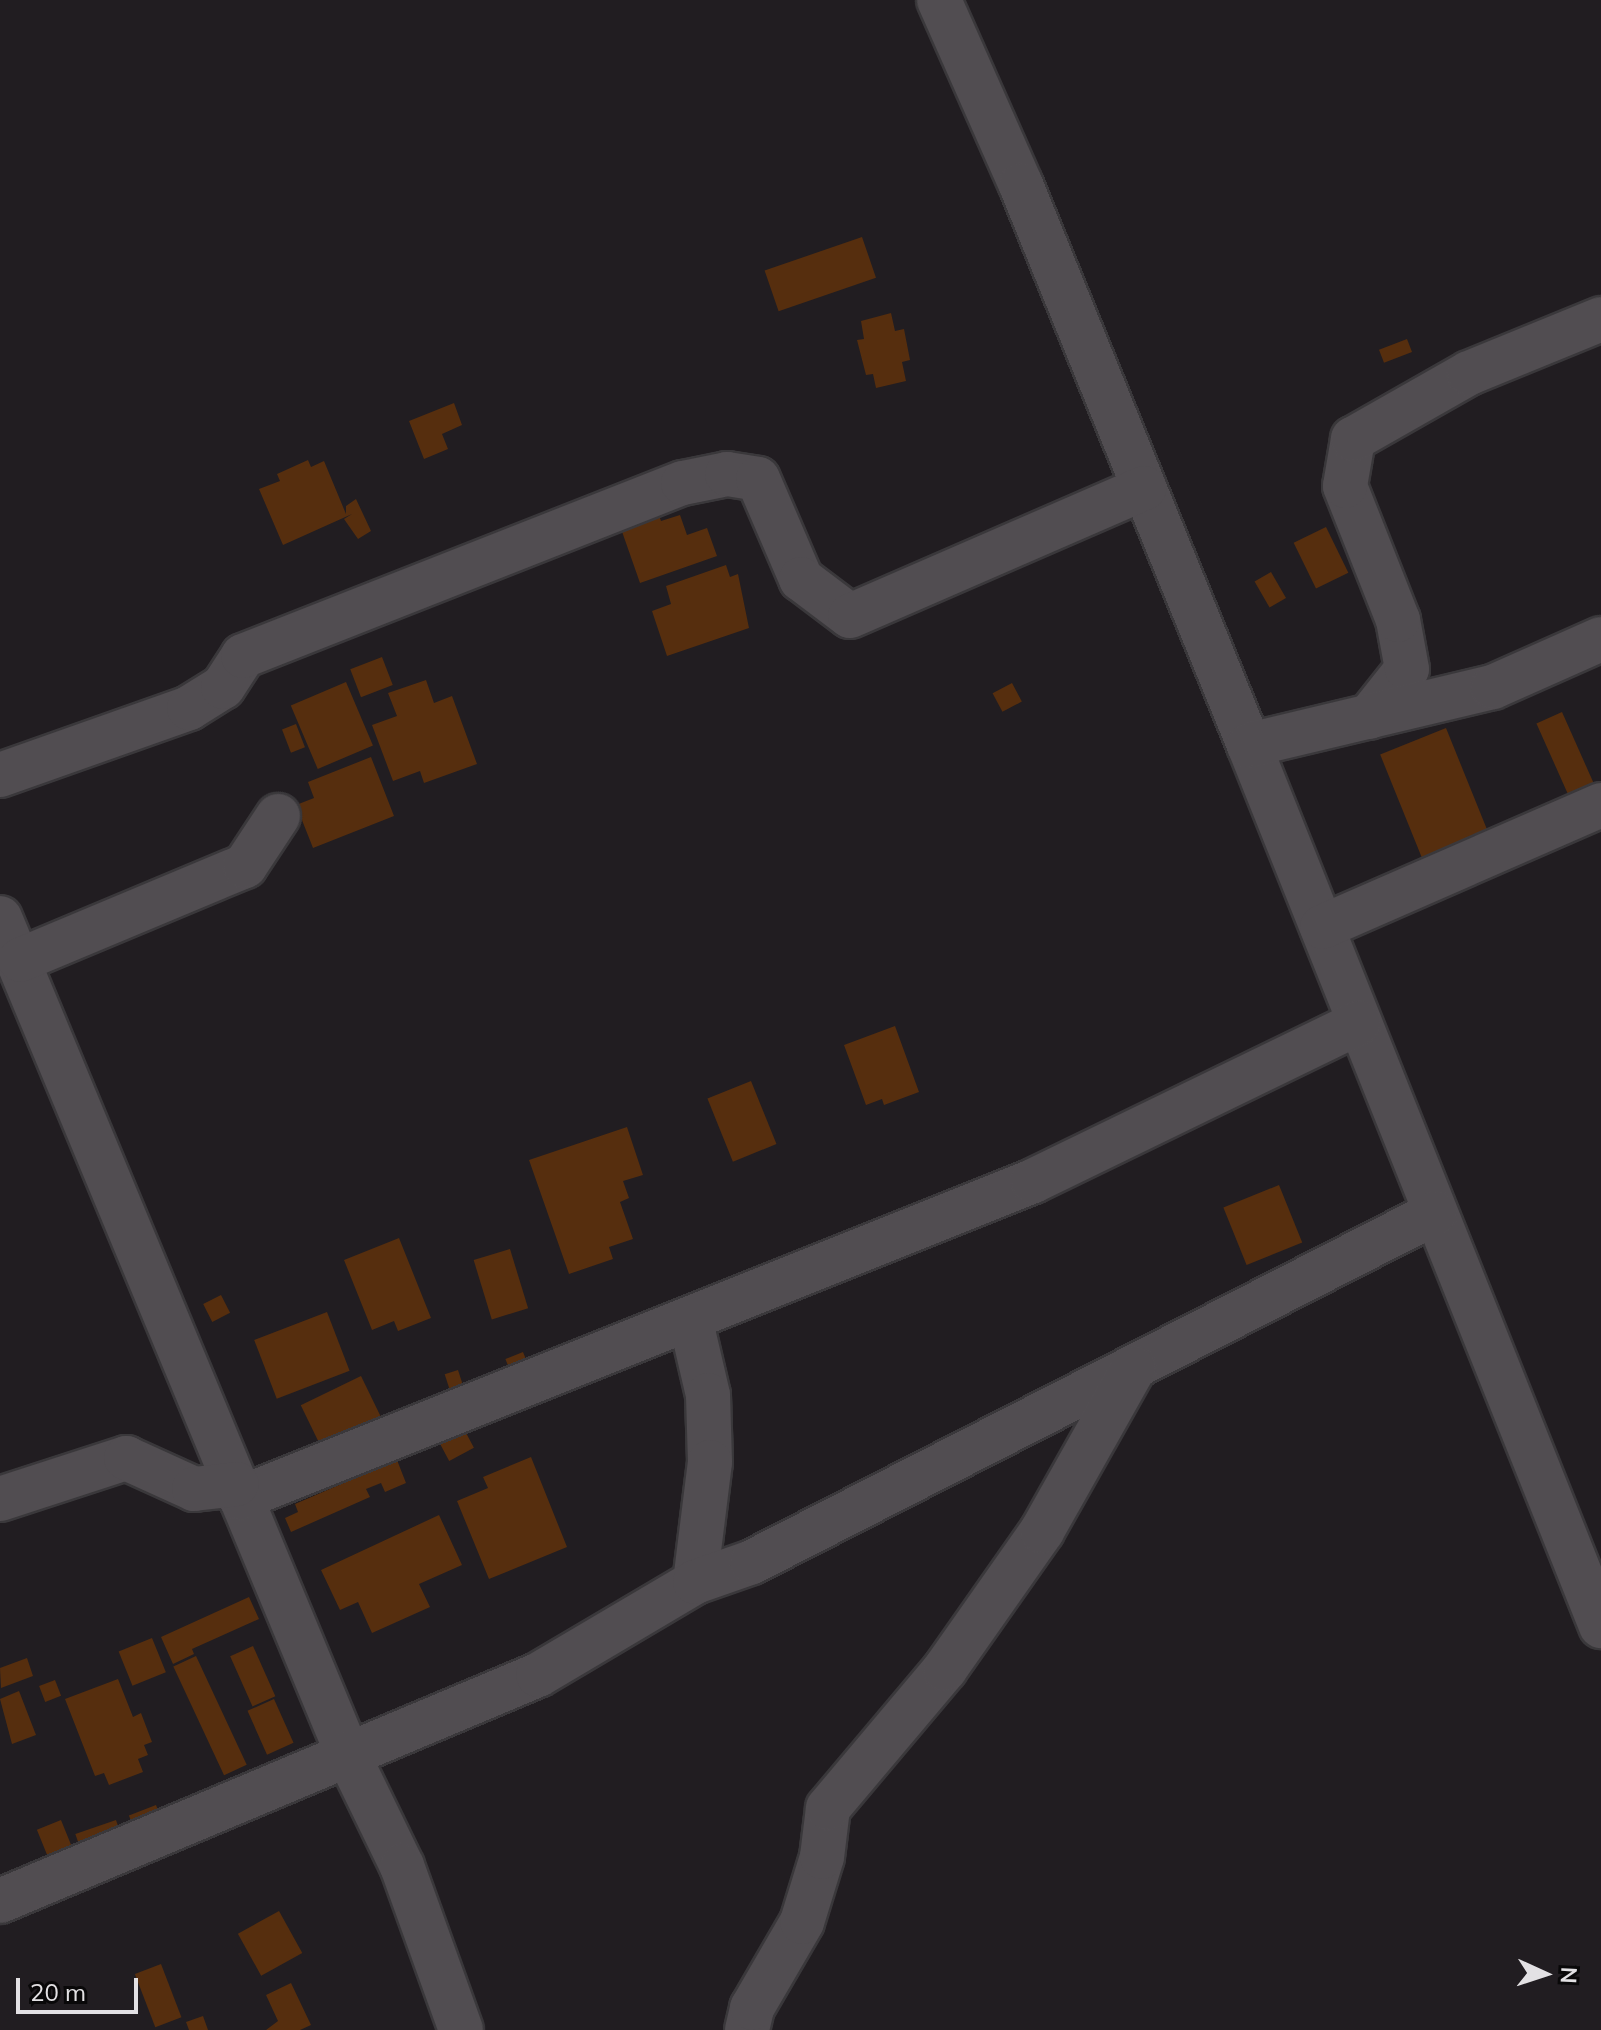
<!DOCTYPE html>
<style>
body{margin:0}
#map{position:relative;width:1601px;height:2030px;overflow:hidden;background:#211d21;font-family:Mulish,sans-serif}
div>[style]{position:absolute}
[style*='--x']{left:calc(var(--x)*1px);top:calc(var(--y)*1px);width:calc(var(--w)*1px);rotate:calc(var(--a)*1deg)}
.building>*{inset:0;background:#562e0e;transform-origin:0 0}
.roads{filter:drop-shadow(2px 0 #3a383b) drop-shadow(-2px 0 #3a383b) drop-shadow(0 2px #3a383b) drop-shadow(0 -2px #3a383b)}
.minor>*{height:44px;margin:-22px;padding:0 22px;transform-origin:22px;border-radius:22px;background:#514d51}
span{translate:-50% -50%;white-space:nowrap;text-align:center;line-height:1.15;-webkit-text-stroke:7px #090809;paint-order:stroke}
.north{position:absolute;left:1505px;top:1934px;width:80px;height:80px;-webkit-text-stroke:6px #090809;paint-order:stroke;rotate:93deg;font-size:22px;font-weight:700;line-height:32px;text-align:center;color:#e3e1e4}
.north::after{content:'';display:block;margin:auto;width:28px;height:36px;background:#e3e1e4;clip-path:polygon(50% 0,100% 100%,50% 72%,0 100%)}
.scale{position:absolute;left:16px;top:1978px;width:122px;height:36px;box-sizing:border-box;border:4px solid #e3e1e4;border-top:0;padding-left:10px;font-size:24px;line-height:28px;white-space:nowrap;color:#e3e1e4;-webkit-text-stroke:6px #090809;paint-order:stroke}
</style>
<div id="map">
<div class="building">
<i style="left:862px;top:237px;width:43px;height:103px;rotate:71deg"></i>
<i style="clip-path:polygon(891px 313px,895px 331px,904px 329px,910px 360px,902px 362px,906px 381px,876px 388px,873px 374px,866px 375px,857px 340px,864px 339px,861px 321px)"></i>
<i style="left:1407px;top:339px;width:14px;height:30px;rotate:69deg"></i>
<i style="clip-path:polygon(454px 403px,462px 425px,442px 434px,448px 449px,424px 459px,409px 421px)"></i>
<i style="clip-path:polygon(308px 460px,311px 467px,324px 461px,346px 514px,346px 506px,356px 499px,371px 531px,358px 539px,344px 519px,352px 514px,283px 545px,259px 489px,280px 481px,277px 474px)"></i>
<i style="clip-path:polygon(657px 509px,661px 521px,680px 515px,687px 535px,707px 528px,717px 556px,640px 583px,619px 523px)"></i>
<i style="left:1326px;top:527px;width:51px;height:36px;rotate:64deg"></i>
<i style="clip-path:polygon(726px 565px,730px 577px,738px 574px,749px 628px,667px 656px,652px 611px,671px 604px,666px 586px)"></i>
<i style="left:1271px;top:572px;width:30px;height:19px;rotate:60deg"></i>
<i style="left:382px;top:657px;width:30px;height:34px;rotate:69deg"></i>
<i style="clip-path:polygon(426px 680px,434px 703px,452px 696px,477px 764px,424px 783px,420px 771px,393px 781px,372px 725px,397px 716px,388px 693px)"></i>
<i style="left:346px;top:682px;width:69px;height:60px;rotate:67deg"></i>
<i style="left:1012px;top:683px;width:21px;height:22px;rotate:62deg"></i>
<i style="left:1562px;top:712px;width:82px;height:28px;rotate:66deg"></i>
<i style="left:296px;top:724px;width:25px;height:15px;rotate:69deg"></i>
<i style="left:1446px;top:728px;width:113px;height:71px;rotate:68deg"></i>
<i style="clip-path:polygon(371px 757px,394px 816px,313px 848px,296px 805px,314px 798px,308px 782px)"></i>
<i style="clip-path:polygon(895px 1026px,919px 1092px,884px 1105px,882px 1099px,866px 1105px,844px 1045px)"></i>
<i style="left:751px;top:1081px;width:68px;height:47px;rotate:68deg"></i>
<i style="clip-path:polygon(627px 1127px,643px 1175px,623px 1181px,629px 1198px,620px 1202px,633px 1239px,609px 1247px,613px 1259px,569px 1274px,529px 1160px)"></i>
<i style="left:1279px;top:1185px;width:62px;height:60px;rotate:68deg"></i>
<i style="clip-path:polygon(399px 1238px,431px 1318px,398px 1331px,394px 1321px,372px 1330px,344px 1260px)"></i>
<i style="left:510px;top:1249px;width:62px;height:38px;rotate:73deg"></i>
<i style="left:221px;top:1295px;width:20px;height:20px;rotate:63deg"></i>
<i style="left:327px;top:1312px;width:63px;height:78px;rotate:69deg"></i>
<i style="left:523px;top:1352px;width:16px;height:19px;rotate:68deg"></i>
<i style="left:458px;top:1370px;width:22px;height:14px;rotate:72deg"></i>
<i style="left:361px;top:1376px;width:53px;height:67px;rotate:64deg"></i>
<i style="left:465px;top:1431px;width:19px;height:28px;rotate:62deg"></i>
<i style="clip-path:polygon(531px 1457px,567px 1547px,489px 1579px,457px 1501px,488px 1488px,483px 1477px)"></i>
<i style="clip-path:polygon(397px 1460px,406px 1483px,385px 1492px,381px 1483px,366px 1489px,370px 1497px,291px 1532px,285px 1518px,298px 1512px,295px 1504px)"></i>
<i style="clip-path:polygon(439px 1515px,462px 1565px,419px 1584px,430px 1607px,372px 1633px,358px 1602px,340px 1610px,321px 1570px)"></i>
<i style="clip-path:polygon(249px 1597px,259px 1619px,192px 1649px,194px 1654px,173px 1664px,161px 1637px)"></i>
<i style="left:152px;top:1638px;width:37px;height:36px;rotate:68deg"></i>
<i style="left:253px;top:1646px;width:55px;height:25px;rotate:66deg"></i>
<i style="left:196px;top:1656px;width:120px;height:25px;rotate:65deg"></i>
<i style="clip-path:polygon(27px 1658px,33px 1676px,1px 1688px,0 1668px)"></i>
<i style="clip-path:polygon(118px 1679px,133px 1717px,141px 1713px,152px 1742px,144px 1745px,148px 1755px,138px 1759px,143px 1772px,109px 1785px,104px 1773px,95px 1776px,65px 1699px)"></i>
<i style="left:55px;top:1680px;width:17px;height:17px;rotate:69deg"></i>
<i style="clip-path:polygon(19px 1691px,36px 1735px,12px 1744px,0 1699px)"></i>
<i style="left:274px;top:1699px;width:48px;height:29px;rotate:66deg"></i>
<i style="left:156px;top:1805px;width:22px;height:29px;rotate:69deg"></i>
<i style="left:61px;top:1820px;width:43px;height:26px;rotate:68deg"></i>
<i style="left:116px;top:1820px;width:24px;height:43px;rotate:71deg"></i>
<i style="left:279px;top:1911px;width:48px;height:47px;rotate:61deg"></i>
<i style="left:161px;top:1964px;width:57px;height:28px;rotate:69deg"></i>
<i style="clip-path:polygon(291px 1983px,311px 2025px,300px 2030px,266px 2030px,278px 2021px,266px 1995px)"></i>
<i style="clip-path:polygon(203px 2016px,208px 2030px,189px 2030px,186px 2022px)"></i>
</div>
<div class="roads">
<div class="minor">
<i style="--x:939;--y:0;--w:202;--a:66.1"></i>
<i style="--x:1021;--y:185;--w:605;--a:67.85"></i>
<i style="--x:1249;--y:745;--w:949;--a:68.22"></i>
<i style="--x:1369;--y:717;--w:61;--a:-51.6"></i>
<i style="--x:1407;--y:669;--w:50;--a:-100.4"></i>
<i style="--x:1398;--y:620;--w:144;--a:-111.6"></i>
<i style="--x:1345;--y:486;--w:48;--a:-80.3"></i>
<i style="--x:1353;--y:439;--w:133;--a:-29.6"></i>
<i style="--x:1469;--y:373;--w:143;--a:-22.2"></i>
<i style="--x:1249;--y:745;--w:251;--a:-13.4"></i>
<i style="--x:1493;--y:687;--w:118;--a:-24"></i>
<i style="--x:0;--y:775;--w:201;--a:-19.5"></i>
<i style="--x:189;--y:708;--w:40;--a:-32"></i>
<i style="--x:223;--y:687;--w:37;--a:-57"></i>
<i style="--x:243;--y:656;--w:473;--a:-21.5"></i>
<i style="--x:683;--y:483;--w:45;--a:-11.6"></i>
<i style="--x:727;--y:474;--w:31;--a:9"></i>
<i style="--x:758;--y:479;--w:109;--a:66.7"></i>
<i style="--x:801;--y:579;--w:61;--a:37.1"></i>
<i style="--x:850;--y:616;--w:321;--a:-23.5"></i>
<i style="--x:0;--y:918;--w:906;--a:67.42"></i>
<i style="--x:348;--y:1755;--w:123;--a:64.1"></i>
<i style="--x:402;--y:1866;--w:174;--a:70.2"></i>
<i style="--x:1322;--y:927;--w:305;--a:-23.6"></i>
<i style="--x:20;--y:960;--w:244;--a:-22.7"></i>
<i style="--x:245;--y:866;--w:60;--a:-56.6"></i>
<i style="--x:691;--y:1322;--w:75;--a:76.9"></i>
<i style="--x:708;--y:1395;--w:67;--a:88.3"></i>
<i style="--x:710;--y:1462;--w:121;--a:97.1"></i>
<i style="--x:241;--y:1498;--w:853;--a:-21.81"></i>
<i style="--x:1033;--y:1181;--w:362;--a:-25.9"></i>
<i style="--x:0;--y:1499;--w:133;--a:-18"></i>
<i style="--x:126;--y:1458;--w:75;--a:24.5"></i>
<i style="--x:194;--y:1489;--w:43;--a:-6.6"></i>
<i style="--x:0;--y:1901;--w:584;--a:-22.79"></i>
<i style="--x:538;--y:1675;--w:182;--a:-30.6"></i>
<i style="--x:695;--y:1582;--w:60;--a:-19.3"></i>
<i style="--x:752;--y:1562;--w:767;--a:-27.07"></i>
<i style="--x:747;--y:2030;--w:23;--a:-77"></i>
<i style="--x:752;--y:2008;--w:99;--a:-59.8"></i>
<i style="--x:802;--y:1922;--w:68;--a:-72.9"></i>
<i style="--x:822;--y:1857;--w:49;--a:-83"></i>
<i style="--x:828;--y:1808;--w:182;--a:-49.9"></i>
<i style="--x:945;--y:1669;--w:169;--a:-54.9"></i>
<i style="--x:1042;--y:1531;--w:187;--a:-60.6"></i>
</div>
</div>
<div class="north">N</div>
<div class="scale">20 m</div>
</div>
